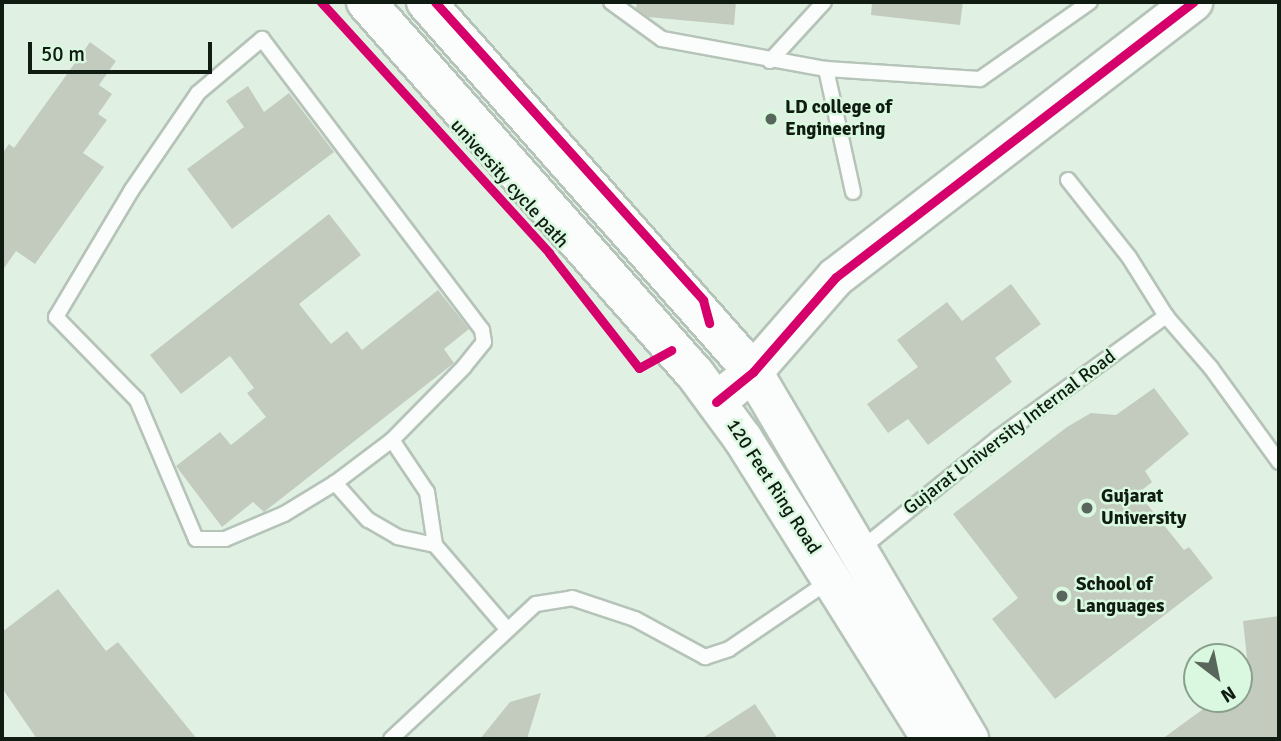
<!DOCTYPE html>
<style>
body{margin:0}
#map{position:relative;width:1281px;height:741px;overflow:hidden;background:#e0f1e3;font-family:Signika,sans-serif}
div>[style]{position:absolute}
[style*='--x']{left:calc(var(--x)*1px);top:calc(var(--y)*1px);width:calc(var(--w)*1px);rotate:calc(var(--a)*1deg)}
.building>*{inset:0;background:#c2cbbe}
.roads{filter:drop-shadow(2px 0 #b6c3b8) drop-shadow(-2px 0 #b6c3b8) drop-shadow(0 2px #b6c3b8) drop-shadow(0 -2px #b6c3b8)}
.lane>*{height:14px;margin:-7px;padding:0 7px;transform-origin:7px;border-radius:7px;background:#fafdfb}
.secondary>*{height:38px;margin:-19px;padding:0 19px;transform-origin:19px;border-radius:19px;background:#fafdfb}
.primary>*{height:38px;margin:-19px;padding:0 19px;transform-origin:19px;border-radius:19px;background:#fafdfb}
.cycleway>*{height:9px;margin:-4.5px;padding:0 4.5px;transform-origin:4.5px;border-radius:4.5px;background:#d6006c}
.dots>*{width:19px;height:19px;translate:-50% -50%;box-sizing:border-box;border:4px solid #d9f8df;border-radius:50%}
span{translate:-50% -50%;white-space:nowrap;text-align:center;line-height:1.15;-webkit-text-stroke:5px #d9f8df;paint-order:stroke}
.poi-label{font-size:19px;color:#101b12;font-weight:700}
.left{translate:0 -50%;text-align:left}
.street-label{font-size:19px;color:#101b12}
.frame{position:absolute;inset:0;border:4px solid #101b12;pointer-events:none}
.north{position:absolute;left:1183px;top:643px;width:70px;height:70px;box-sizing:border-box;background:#d9f8df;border:2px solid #89a08d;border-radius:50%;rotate:148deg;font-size:19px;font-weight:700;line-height:28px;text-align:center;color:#101b12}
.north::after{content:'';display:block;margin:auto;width:24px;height:32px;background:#59665b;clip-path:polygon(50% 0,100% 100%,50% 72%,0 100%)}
.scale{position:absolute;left:28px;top:42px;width:184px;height:32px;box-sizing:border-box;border:4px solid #101b12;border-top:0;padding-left:9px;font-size:21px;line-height:24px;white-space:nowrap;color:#101b12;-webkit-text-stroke:5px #d9f8df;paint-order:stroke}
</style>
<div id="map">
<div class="building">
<i style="clip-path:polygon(637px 2px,736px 2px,734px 25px,648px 17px,636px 8px)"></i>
<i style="clip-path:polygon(872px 2px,963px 2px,960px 25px,871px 15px)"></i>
<i style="clip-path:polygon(90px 42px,116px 61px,99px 85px,112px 94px,98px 114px,107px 120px,83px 153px,104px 167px,35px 264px,16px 251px,2px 271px,2px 154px,9px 144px,14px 148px)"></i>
<i style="clip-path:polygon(248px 86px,264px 112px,289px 93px,334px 152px,232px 229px,187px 169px,244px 127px,226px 101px)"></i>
<i style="clip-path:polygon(329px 214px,361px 255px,299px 304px,331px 344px,347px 331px,362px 350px,438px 290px,469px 329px,444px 349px,454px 363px,264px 512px,253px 502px,222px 527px,176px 466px,220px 432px,231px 445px,266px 417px,247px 393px,254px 388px,230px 356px,181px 394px,150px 355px)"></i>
<i style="clip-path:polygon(1011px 284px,1041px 324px,995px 358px,1012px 382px,928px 445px,908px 419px,888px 433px,867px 404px,918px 367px,897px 340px,947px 302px,962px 321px)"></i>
<i style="clip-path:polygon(1154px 388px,1189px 434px,1145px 471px,1152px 482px,1138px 493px,1184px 550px,1189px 547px,1213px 578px,1055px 699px,992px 619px,1018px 598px,953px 514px,1067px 427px,1091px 413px,1116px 415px)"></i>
<i style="clip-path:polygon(58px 589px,106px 651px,118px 642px,197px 739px,37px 739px,2px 688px,2px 632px)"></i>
<i style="clip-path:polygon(1279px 616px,1279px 739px,1162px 739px,1217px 699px,1239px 699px,1239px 683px,1249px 676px,1243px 621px)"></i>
<i style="clip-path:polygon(541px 693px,527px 739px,480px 739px,510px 702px)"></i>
<i style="clip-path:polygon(755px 704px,778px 739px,701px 739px)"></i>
</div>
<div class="roads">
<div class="lane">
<i style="--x:611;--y:2;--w:63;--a:36"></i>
<i style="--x:662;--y:39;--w:167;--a:10.4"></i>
<i style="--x:770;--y:61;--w:80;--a:-47.5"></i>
<i style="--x:1068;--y:180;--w:98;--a:51.6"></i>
<i style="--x:1129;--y:257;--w:70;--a:57.9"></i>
<i style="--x:1166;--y:316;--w:69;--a:49.1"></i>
<i style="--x:1211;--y:368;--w:116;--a:54.1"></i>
<i style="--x:853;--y:192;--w:126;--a:-102.4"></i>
<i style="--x:826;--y:69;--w:154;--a:3.7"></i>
<i style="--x:980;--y:79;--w:134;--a:-35"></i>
<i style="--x:335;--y:483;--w:71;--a:-37"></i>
<i style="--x:435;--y:545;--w:38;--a:-168"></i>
<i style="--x:398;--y:537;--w:34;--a:-150"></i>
<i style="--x:368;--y:520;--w:50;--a:-131.7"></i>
<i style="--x:335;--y:483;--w:60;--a:148.7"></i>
<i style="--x:284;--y:514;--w:64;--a:157"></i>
<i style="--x:225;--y:539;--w:29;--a:180"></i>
<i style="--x:196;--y:539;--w:151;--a:-113"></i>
<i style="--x:137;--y:400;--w:116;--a:-134.3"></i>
<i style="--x:56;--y:317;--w:147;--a:-59.2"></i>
<i style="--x:131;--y:191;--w:119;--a:-55.6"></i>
<i style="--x:198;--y:93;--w:84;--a:-40.2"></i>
<i style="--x:262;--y:39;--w:365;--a:52.9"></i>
<i style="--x:482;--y:330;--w:12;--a:81"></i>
<i style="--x:484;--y:342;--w:32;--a:129"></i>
<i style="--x:464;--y:367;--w:103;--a:134.6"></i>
<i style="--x:392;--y:440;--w:63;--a:56.1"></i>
<i style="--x:427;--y:492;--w:54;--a:81.4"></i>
<i style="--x:435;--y:545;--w:111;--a:49.4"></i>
<i style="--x:861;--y:549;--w:176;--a:-39"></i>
<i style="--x:998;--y:438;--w:208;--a:-36"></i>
<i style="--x:391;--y:739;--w:198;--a:-43"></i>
<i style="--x:536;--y:604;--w:36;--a:-9"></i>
<i style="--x:572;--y:598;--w:66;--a:18.4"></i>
<i style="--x:635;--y:619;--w:80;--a:28.5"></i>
<i style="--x:705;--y:657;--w:25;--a:-18"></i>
<i style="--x:729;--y:649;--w:121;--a:-34.2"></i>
</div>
<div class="secondary">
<i style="--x:716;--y:402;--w:48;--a:-39"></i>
<i style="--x:753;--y:372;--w:126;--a:-48.9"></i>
<i style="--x:836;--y:277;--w:451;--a:-37.6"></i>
</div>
<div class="primary">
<i style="--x:366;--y:2;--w:498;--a:48.5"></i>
<i style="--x:696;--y:375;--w:79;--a:53.7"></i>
<i style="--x:743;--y:439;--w:354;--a:57.9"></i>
<i style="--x:426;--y:2;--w:494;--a:48.5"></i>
<i style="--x:753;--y:372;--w:426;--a:59.5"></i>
</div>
</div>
<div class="cycleway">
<i style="--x:321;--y:2;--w:339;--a:47.7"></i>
<i style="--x:549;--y:253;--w:146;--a:52"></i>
<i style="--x:639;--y:368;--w:37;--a:-29"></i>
<i style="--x:435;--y:2;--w:401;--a:48"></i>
<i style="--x:703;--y:300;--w:24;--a:75"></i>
<i style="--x:716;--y:402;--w:48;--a:-39"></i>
<i style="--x:753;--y:372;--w:126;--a:-48.9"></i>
<i style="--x:836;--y:277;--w:451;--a:-37.6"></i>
</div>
<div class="dots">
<i style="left:771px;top:119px;background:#59665b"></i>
<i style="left:1087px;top:508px;background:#59665b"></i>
<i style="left:1062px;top:596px;background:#59665b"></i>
</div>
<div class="poi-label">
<span class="left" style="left:785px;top:119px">LD college of<br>Engineering</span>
<span class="left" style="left:1101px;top:508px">Gujarat<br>University</span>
<span class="left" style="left:1076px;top:596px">School of<br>Languages</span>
</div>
<div class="street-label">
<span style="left:509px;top:184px;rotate:48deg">university cycle path</span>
<span style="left:1010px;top:433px;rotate:-37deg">Gujarat University Internal Road</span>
<span style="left:773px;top:487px;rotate:57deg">120 Feet Ring Road</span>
</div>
<div class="frame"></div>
<div class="north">N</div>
<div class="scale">50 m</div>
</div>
